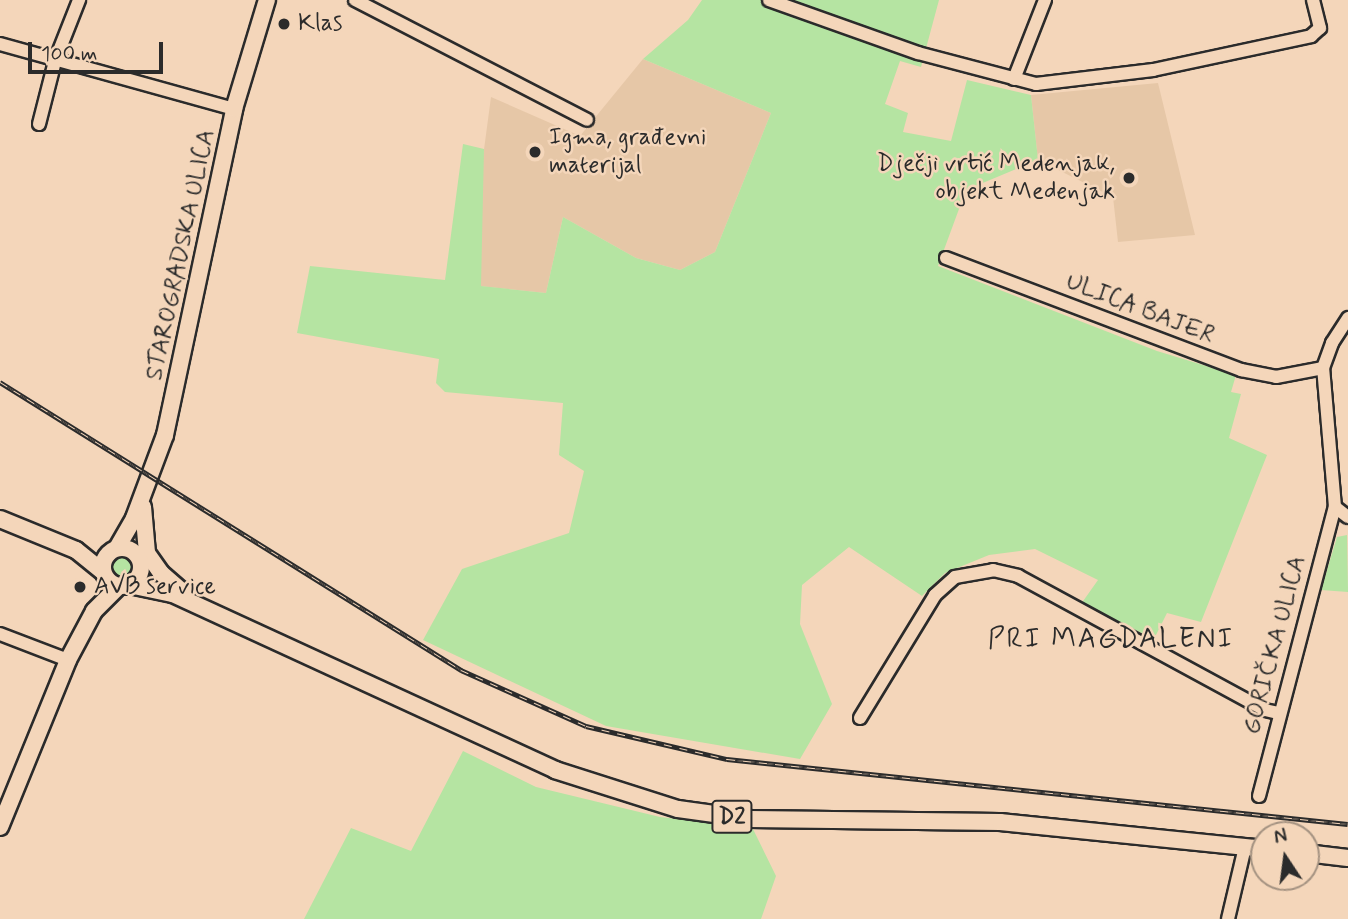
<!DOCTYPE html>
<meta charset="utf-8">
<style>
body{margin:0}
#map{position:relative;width:1348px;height:919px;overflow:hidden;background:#f4d6ba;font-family:Mynerve,sans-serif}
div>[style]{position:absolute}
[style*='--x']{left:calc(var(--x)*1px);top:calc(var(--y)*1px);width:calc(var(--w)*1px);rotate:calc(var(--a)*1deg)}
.built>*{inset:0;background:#e6c7a7}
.green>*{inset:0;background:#b5e4a2}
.round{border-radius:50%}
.roads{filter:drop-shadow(2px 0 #2b2b2b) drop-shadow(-2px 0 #2b2b2b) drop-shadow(0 2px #2b2b2b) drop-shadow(0 -2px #2b2b2b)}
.minor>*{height:12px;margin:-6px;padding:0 6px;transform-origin:6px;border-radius:6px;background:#f4d6ba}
.major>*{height:16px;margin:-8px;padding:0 8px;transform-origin:8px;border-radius:8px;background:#f4d6ba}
.major>.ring{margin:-8px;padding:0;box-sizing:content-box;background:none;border:16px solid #f4d6ba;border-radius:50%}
.rail>*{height:5px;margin-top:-2.5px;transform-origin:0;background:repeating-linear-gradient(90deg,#f4d6ba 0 8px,#2b2b2b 0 16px);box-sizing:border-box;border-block:2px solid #2b2b2b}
.dots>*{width:19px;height:19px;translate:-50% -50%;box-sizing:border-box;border:4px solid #f4d6ba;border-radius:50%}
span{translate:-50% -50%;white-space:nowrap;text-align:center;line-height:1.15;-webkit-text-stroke:5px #f4d6ba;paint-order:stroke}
.shield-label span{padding:2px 5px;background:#f4d6ba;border:2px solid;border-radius:5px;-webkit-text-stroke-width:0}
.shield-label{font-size:23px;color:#2b2b2b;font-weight:700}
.poi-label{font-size:24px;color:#2b2b2b}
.left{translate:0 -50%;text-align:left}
.right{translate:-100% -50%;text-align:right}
.street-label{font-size:24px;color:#2b2b2b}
.quarter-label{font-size:28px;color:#2b2b2b;letter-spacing:2px}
.north{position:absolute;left:1250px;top:821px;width:70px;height:70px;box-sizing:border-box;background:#f4d6ba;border:2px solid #a49281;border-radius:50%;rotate:347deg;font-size:19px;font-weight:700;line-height:28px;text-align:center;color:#2b2b2b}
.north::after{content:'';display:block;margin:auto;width:24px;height:32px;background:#2b2b2b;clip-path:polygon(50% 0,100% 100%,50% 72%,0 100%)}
.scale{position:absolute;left:28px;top:42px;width:135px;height:32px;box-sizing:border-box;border:4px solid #2b2b2b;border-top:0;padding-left:9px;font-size:21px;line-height:24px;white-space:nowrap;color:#2b2b2b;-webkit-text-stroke:5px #f4d6ba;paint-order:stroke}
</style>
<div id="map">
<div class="built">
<i style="clip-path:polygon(643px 59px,771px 113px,715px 252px,680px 270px,636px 258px,563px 217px,546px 293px,480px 286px,479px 187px,491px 97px,580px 136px)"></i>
<i style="clip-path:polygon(1158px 83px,1195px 235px,1118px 242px,1113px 197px,1038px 160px,1031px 95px)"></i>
</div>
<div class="green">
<i style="clip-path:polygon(702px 0,939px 0,921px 67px,900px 61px,885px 104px,908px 113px,903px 132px,951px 141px,967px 80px,1031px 95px,1038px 160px,966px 190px,938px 266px,1157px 351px,1236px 375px,1231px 392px,1241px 394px,1229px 438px,1267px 455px,1201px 622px,1167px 613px,1154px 639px,1081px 604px,1098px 580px,1035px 549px,989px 555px,945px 573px,922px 596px,849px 547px,802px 585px,800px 624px,832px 704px,800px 759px,606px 726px,423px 640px,462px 569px,569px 533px,584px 471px,559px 455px,563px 403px,445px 392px,436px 383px,439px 359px,297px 333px,310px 266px,445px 280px,463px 144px,484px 149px,481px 286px,546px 293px,563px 217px,636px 258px,680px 270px,715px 252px,771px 113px,643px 59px,688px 20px)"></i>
<i style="clip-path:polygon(1347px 535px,1348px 592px,1321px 590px,1337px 537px)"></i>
<i class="round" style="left:112px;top:556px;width:22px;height:22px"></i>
<i style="clip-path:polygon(463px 751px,536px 787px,660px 817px,752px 827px,776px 876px,761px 919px,304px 919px,351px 828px,411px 851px)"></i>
</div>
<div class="roads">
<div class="minor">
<i style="--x:355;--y:0;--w:261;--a:27.3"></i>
<i style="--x:769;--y:0;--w:158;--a:19.6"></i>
<i style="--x:918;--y:53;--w:122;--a:14.7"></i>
<i style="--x:1036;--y:84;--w:118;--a:-6.8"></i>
<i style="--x:1153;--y:70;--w:162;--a:-12.1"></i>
<i style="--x:1311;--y:36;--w:12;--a:-42"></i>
<i style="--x:1320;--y:28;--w:29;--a:-104"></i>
<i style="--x:0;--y:44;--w:243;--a:15.5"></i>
<i style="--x:1014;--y:79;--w:85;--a:-68.6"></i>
<i style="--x:39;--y:124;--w:65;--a:-75.7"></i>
<i style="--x:55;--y:61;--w:66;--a:-68.5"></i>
<i style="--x:946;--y:258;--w:316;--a:20.8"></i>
<i style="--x:1241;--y:370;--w:36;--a:11"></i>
<i style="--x:1276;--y:377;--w:48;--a:-10.8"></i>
<i style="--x:1335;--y:507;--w:16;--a:38"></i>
<i style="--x:0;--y:634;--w:73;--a:20.9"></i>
<i style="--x:860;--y:718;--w:144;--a:-58.6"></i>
<i style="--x:935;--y:595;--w:27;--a:-42"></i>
<i style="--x:955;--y:577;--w:39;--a:-10"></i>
<i style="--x:993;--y:570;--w:26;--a:13"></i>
<i style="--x:1018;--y:576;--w:281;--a:28.5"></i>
<i style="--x:1265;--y:710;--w:13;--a:13"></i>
<i style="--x:1259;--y:796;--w:299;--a:-75.3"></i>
<i style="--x:1335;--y:507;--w:140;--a:-94.9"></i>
<i style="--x:1323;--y:368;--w:27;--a:-70"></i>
<i style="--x:1332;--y:343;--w:30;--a:-57"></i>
<i style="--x:1228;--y:919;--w:74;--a:-76.7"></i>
</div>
<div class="major">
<i style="--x:143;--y:507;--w:46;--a:85"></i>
<i style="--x:147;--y:553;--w:24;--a:55"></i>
<i style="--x:161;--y:573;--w:32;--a:41"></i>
<i style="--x:0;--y:519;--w:82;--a:22.2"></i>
<i style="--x:76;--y:550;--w:35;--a:39"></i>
<i class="ring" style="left:103px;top:548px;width:22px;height:22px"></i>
<i style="--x:117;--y:548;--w:34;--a:-60"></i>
<i style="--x:134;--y:518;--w:89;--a:-69.5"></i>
<i style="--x:165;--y:435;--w:333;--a:-78"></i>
<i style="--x:234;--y:109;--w:114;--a:-73.2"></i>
<i style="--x:129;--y:585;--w:45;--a:11.6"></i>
<i style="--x:173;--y:594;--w:421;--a:24.7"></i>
<i style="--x:555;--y:770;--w:129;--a:17.6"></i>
<i style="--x:678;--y:809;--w:73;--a:7.9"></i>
<i style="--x:750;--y:819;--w:250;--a:0.7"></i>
<i style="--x:1000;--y:822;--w:265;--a:5.8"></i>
<i style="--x:0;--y:827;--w:180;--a:-67.8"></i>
<i style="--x:68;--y:660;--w:55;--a:-62"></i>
<i style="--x:94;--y:611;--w:35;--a:-45"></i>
<i style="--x:1306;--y:853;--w:42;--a:6.8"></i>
</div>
</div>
<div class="rail">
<i style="--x:0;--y:382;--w:544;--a:31.99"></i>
<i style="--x:461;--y:670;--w:137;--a:24.1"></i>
<i style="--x:586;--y:726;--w:145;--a:13.2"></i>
<i style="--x:727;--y:759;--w:624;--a:5.98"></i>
</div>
<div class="dots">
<i style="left:284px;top:24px;background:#2b2b2b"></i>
<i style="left:535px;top:152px;background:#2b2b2b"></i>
<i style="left:1129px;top:178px;background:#2b2b2b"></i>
<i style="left:80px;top:587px;background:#2b2b2b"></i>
</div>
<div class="shield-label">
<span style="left:732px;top:817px">D2</span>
</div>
<div class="poi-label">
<span class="left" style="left:298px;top:24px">Klas</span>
<span class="left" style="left:549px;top:152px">Igma, građevni<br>materijal</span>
<span class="right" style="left:1115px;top:178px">Dječji vrtić Medenjak,<br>objekt Medenjak</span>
<span class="left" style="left:94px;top:587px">AVB service</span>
</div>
<div class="street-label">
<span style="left:181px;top:255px;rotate:-78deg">STAROGRADSKA ULICA</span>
<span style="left:1140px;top:309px;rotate:21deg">ULICA BAJER</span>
<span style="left:1275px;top:645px;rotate:-75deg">GORIČKA ULICA</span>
</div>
<div class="quarter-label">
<span style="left:1111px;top:640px">PRI MAGDALENI</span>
</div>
<div class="north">N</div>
<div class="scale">100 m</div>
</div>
